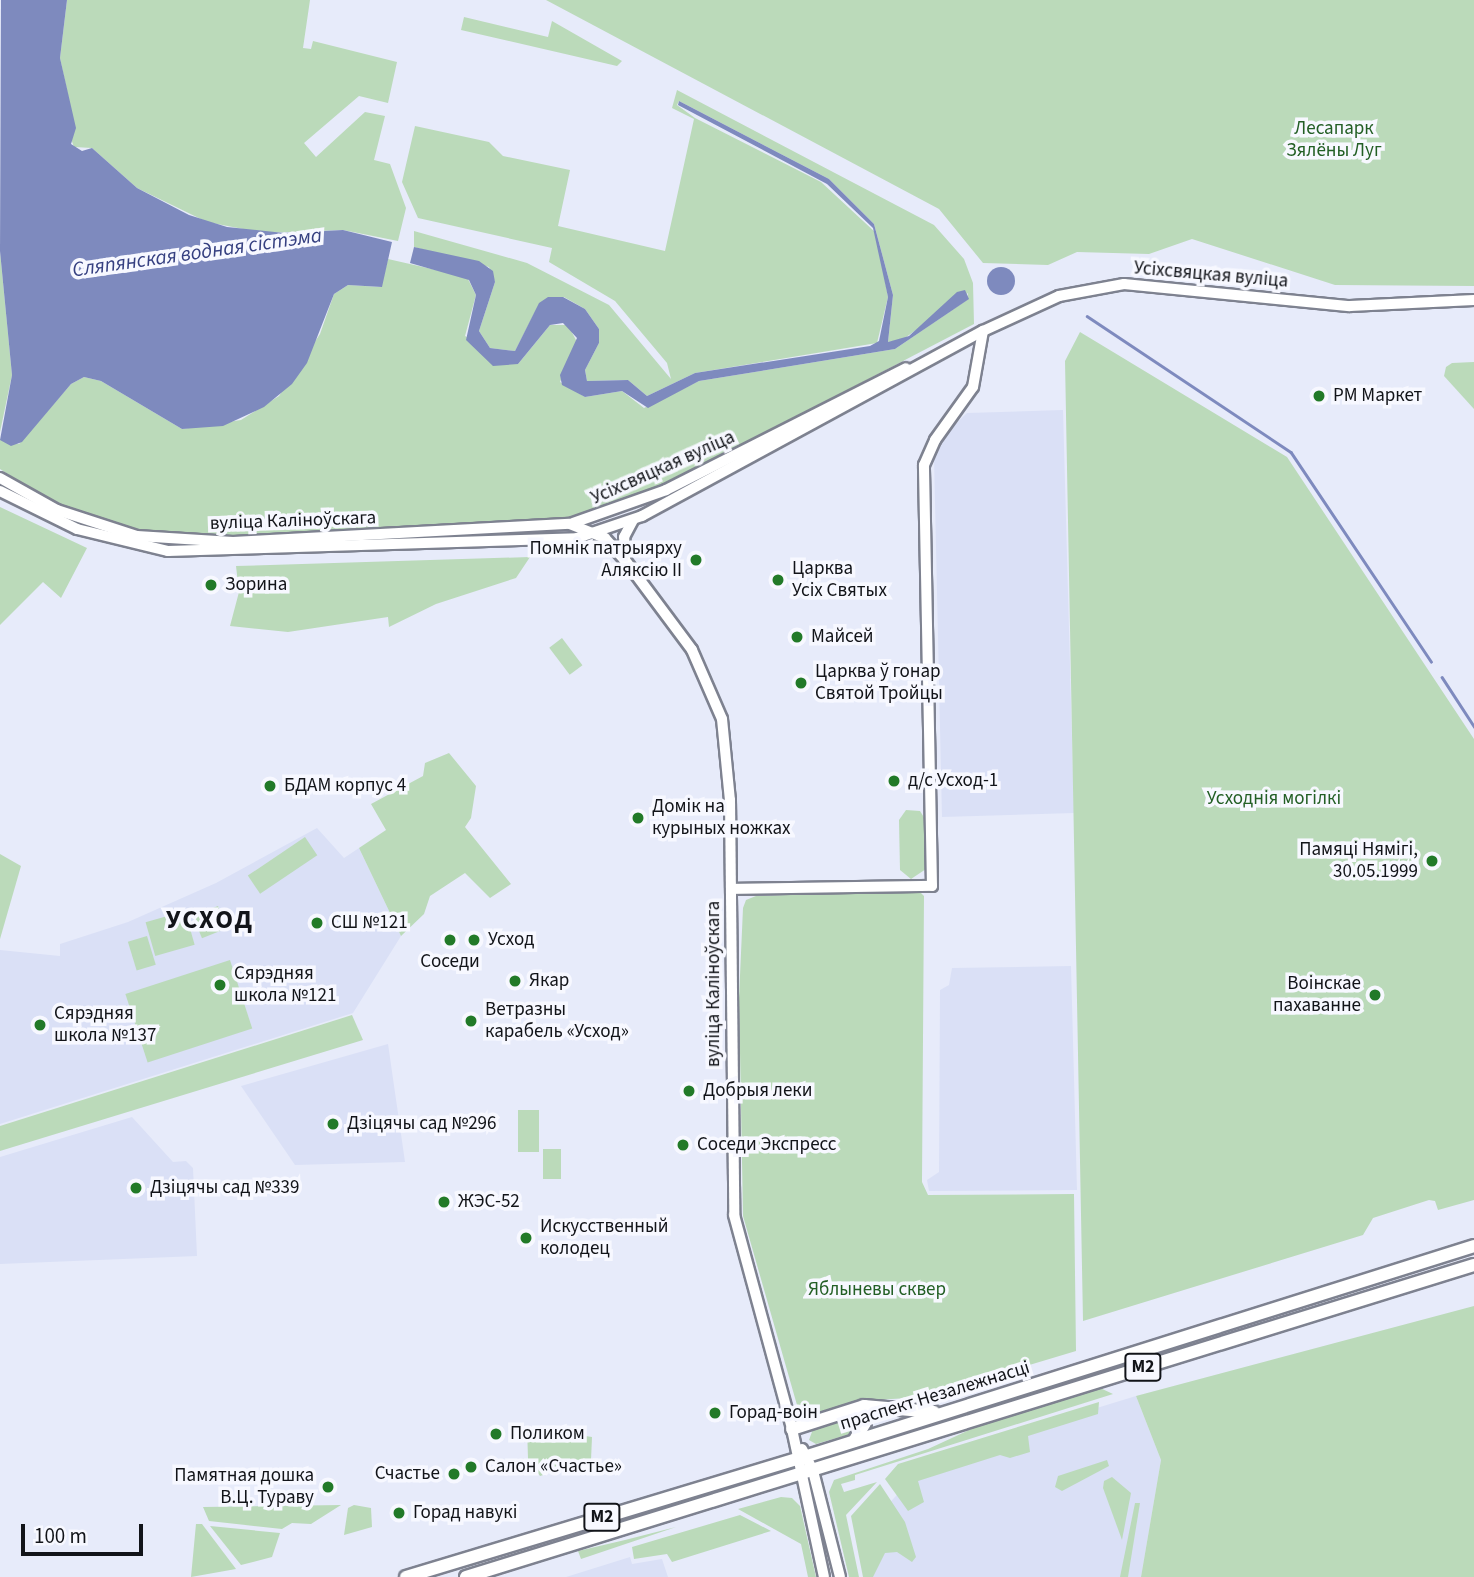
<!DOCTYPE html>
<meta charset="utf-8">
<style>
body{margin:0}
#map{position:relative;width:1474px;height:1577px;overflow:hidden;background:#e7ebfa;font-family:"Source Sans 3",sans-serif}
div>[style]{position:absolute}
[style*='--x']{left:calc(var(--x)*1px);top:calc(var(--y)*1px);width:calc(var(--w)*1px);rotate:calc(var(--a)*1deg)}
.built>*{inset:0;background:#dae0f6}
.green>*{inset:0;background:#bbdaba;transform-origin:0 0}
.water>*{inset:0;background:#7e8abe}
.round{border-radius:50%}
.stream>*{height:2.5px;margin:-1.25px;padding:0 1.25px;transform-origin:1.25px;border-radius:1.25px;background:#7e8abe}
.roads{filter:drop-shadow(2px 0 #7e8290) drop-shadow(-2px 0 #7e8290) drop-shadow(0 2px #7e8290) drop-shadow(0 -2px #7e8290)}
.secondary>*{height:10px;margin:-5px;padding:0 5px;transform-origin:5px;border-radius:5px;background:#fff}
.primary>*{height:12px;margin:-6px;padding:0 6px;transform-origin:6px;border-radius:6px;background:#fff}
.dots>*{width:19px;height:19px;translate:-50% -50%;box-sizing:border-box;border:4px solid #f7f8ff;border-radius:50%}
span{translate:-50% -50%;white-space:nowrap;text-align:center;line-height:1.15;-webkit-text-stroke:7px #f7f8ff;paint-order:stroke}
.shield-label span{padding:2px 5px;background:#f7f8ff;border:2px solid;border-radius:5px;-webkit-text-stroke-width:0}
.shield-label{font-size:18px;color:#121419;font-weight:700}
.park-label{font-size:19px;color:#235f25}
.street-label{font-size:19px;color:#121419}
.poi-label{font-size:19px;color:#121419}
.left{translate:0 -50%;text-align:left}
.right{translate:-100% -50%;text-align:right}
.water-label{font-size:21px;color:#364081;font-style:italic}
.district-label{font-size:26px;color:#121419;font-weight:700;letter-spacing:2px}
.scale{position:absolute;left:21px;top:1524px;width:122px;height:32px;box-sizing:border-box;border:4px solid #121419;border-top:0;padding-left:9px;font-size:21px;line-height:24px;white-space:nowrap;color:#121419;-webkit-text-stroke:5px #f7f8ff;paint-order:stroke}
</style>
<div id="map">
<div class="built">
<i style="clip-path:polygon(1063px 410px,1074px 813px,942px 817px,934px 456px,950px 429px,967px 413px)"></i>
<i style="clip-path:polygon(317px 828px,344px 858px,359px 848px,401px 936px,353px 1013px,0 1124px,0 950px,60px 956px,60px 944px,128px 922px,216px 883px)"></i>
<i style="clip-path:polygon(1071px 966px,1077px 1190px,929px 1191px,927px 1180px,939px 1172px,940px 990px,949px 985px,952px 968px)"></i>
<i style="clip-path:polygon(388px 1044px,405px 1162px,295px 1165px,241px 1086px)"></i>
<i style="clip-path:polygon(132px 1117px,173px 1162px,186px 1161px,193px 1168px,197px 1256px,0 1264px,0 1157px)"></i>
<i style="clip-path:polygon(1136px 1396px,1161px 1460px,1141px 1577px,869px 1577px,859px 1536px,930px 1459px)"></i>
<i style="clip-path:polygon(630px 1557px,632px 1564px,662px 1559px,668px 1577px,566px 1577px)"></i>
</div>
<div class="green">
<i style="clip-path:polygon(67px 0,310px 0,303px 48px,311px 49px,313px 41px,397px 62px,388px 103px,359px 96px,304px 143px,316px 157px,365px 112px,385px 116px,374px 160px,390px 164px,406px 208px,398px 241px,343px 230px,264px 233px,207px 222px,137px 188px,92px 148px,74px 147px,70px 136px,75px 128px,60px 58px)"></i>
<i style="clip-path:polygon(546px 0,1474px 0,1474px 286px,1335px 285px,1192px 239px,1149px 254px,1077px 252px,1048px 265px,983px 263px,939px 209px)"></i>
<i style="clip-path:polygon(464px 17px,548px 37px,552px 21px,622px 61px,617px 66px,461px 30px)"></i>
<i style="clip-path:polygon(677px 90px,934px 225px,964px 259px,973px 283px,974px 324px,646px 495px,570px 519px,214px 538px,131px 530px,54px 504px,0 469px,0 439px,19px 444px,71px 384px,84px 377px,101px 381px,182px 429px,241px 420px,279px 396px,320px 334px,334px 294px,348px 285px,381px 287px,388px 259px,467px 277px,476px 295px,465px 336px,518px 364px,550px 325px,568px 325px,577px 342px,560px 382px,585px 397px,622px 391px,644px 408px,699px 381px,895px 349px,967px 300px,968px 293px,902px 340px,888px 342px,893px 295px,874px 224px,829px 179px,679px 101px,677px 105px,695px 118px,821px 182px,876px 233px,888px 297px,877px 343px,695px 373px,647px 396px,628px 380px,587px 381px,585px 370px,599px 343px,599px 329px,585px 309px,564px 297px,534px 314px,515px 351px,490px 348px,479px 331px,495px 282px,489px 267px,414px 247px,414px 231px,527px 263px,609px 305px,671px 379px,667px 363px,615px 301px,549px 262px,552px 248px,418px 218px,402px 182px,415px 126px,489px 142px,503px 156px,570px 170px,558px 226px,665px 251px,694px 119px,672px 108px)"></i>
<i style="clip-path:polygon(0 251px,12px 375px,0 432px)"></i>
<i style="clip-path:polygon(1080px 332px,1287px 457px,1474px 739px,1474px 1200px,1438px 1210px,1435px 1201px,1429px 1200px,1373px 1218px,1363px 1235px,1083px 1321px,1065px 361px)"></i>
<i style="clip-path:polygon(1474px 362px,1474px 409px,1444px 376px,1446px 367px,1452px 363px)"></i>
<i style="clip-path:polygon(0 507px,87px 548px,61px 598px,43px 582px,0 625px)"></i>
<i style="clip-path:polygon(530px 557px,516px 578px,436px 604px,389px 627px,388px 617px,288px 632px,230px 626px,239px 592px,236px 566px)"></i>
<i style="left:562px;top:638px;width:34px;height:16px;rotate:53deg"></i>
<i style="clip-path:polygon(449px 753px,476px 786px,471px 818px,465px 827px,511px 884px,490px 898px,465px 873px,430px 896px,424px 914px,401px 936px,359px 848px,386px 830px,371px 804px,423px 776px,425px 763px)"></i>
<i style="clip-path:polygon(906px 810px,920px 811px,925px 819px,926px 869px,911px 879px,900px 870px,899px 820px)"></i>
<i style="left:305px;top:837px;width:22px;height:69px;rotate:56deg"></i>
<i style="clip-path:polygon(0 854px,21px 866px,0 939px)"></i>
<i style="clip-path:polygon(919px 891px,924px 896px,922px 1182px,928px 1195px,1074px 1194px,1076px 1351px,923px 1397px,861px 1401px,810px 1415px,797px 1405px,743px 1216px,739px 998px,743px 908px,746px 900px,756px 896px)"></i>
<i style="left:218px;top:906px;width:24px;height:27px;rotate:68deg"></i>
<i style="left:185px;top:911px;width:35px;height:41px;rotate:74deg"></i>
<i style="left:147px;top:936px;width:30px;height:20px;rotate:73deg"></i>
<i style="left:230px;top:960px;width:72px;height:110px;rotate:72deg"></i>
<i style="clip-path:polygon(352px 1015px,363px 1040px,0 1151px,0 1126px)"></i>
<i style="left:518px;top:1110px;width:21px;height:42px"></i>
<i style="left:543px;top:1149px;width:18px;height:30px"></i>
<i style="clip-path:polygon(1474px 1306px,1474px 1577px,1141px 1577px,1161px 1460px,1136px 1396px)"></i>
<i style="clip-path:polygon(1098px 1387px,1113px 1394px,855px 1475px,855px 1480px,841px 1484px,844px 1492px,877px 1482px,846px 1515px,859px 1577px,849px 1577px,829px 1492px,834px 1480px,928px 1449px,993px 1419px)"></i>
<i style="clip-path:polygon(1099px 1402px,1098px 1414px,1028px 1436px,1030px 1452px,1010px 1458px,1000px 1455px,918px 1481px,924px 1502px,908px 1511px,885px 1479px,898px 1464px)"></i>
<i style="clip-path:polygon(854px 1417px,860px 1418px,858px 1432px,816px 1444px,809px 1440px,813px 1429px)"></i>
<i style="clip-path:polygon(527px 1427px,592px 1437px,591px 1460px,540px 1476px,528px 1459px)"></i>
<i style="clip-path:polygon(1107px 1460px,1109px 1466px,1062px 1491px,1055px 1487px,1058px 1476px)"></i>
<i style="clip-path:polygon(1112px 1477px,1131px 1493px,1122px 1540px,1103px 1488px,1104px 1481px)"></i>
<i style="clip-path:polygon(880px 1484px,905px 1522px,916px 1557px,912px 1562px,897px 1552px,885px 1553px,873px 1577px,863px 1577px,851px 1516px)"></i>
<i style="clip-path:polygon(781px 1497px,792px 1498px,800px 1506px,816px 1577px,808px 1577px,801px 1544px,738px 1509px)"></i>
<i style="clip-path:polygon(1135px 1503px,1140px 1503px,1128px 1577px,1120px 1577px)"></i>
<i style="clip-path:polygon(341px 1505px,311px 1524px,292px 1523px,282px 1529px,209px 1521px,203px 1507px)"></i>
<i style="clip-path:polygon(354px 1505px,371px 1508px,372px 1527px,344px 1535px,348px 1508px)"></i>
<i style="clip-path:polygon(740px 1515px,771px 1531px,672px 1562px,667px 1554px,634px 1559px,632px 1547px)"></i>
<i style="clip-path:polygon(196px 1524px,202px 1524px,236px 1569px,191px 1577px)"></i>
<i style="clip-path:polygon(210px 1526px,280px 1533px,272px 1557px,241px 1565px)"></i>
<i style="clip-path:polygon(676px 1527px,581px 1559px,578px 1551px,625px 1540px)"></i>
</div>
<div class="water">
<i style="clip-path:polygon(1px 0,67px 0,60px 58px,76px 128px,71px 144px,82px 151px,92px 148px,137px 188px,189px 215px,227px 227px,284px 233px,343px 230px,392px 242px,382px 287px,348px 285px,334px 294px,307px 363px,292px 384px,264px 407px,223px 426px,182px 429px,101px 381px,84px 377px,71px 384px,22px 442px,11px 446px,0 440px,12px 375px,0 251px)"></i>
<i style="clip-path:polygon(679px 101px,829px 179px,874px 224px,893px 295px,888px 342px,909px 336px,957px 292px,965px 290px,969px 299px,895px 349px,699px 381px,648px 408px,622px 391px,585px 397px,562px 385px,560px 375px,577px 338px,563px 323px,550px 325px,518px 364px,493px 366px,466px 340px,476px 295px,469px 280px,410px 263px,414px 247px,479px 261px,493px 271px,495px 282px,479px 331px,490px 348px,515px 351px,539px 303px,548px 297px,563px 297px,585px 309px,599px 329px,599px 343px,585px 370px,587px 381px,628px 380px,647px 396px,695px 373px,870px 346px,879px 341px,888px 297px,873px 228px,827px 184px,678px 105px)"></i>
<i class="round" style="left:987px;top:267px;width:28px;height:28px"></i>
</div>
<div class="stream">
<i style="--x:1087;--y:316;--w:245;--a:33.7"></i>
<i style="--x:1291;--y:452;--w:252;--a:56.2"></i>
<i style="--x:1442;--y:677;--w:59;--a:56.9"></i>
</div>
<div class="roads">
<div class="secondary">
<i style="--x:0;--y:478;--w:65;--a:29.3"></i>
<i style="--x:57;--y:510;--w:84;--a:18"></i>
<i style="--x:137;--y:536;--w:96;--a:3.6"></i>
<i style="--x:233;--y:542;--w:337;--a:-3.1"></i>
<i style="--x:570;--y:524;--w:38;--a:22"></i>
<i style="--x:605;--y:538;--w:30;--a:48"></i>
<i style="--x:625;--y:560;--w:112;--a:53.3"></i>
<i style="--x:692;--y:650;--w:75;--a:66.5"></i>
<i style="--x:722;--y:719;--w:81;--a:84.4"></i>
<i style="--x:730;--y:800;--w:415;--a:89.4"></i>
<i style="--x:734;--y:1215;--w:222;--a:74.8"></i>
<i style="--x:792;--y:1429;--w:151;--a:77.8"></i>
<i style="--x:0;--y:491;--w:86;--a:26.3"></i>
<i style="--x:77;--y:529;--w:94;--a:13.6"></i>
<i style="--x:168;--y:551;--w:409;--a:-1.8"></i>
<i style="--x:577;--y:538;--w:69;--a:-18.7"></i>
<i style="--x:642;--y:516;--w:388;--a:-28.5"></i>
<i style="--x:983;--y:331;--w:84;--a:-24.7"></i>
<i style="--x:1059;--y:296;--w:66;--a:-10.5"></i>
<i style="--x:1124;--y:284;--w:227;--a:5.6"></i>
<i style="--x:1350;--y:306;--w:124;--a:-2.8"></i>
<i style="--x:573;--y:523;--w:99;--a:-19.5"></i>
<i style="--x:666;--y:490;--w:269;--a:-26.9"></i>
<i style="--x:625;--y:560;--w:23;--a:-92"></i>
<i style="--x:624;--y:537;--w:19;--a:-62"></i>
<i style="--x:731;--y:889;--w:201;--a:-0.9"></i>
<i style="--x:932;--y:886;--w:421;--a:-91.1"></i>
<i style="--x:924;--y:465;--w:27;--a:-66"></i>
<i style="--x:935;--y:440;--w:65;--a:-54.4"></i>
<i style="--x:973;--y:387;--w:57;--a:-79.9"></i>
<i style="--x:802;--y:1449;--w:25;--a:63"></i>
<i style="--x:813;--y:1471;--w:109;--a:75.7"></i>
</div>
<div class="primary">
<i style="--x:847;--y:1412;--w:13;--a:13"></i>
<i style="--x:860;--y:1415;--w:9;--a:58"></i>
<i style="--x:865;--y:1423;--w:21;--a:121"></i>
<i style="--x:792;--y:1429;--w:76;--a:-17.7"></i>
<i style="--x:864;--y:1406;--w:70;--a:4.9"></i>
<i style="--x:406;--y:1577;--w:409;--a:-16.8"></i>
<i style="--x:798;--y:1459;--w:709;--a:-17.49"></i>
<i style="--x:466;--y:1577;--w:1055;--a:-17.2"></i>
</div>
</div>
<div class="dots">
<i style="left:1319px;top:396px;background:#227a28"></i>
<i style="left:696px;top:560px;background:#227a28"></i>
<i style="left:778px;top:580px;background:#227a28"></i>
<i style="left:211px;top:585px;background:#227a28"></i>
<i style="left:797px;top:637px;background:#227a28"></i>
<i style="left:801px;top:683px;background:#227a28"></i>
<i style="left:894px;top:781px;background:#227a28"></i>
<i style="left:270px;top:786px;background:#227a28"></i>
<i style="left:638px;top:818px;background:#227a28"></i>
<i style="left:1432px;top:861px;background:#227a28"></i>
<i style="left:317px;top:923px;background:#227a28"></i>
<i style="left:450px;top:940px;background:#227a28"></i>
<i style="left:474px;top:940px;background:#227a28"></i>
<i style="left:515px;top:981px;background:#227a28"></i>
<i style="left:220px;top:985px;background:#227a28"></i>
<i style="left:1375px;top:995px;background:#227a28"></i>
<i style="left:471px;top:1021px;background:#227a28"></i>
<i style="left:40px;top:1025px;background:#227a28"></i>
<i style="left:689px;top:1091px;background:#227a28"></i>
<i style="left:333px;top:1124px;background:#227a28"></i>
<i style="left:683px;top:1145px;background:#227a28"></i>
<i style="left:136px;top:1188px;background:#227a28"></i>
<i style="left:444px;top:1202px;background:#227a28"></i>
<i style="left:526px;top:1238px;background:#227a28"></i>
<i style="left:715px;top:1413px;background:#227a28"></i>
<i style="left:496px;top:1434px;background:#227a28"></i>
<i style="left:471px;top:1467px;background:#227a28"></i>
<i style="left:454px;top:1474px;background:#227a28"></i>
<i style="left:328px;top:1487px;background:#227a28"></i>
<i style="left:399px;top:1513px;background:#227a28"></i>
</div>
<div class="shield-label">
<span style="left:1143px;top:1367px">М2</span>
<span style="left:602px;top:1517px">М2</span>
</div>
<div class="park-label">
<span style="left:1334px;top:140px">Лесапарк<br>Зялёны Луг</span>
<span style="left:1274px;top:799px">Усходнія могілкі</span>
<span style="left:877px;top:1290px">Яблыневы сквер</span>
</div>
<div class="street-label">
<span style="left:1211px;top:275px;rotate:5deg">Усіхсвяцкая вуліца</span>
<span style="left:663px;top:468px;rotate:-24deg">Усіхсвяцкая вуліца</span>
<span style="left:293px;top:521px;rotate:-2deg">вуліца Каліноўскага</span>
<span style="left:714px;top:984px;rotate:-90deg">вуліца Каліноўскага</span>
<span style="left:935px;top:1396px;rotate:-17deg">праспект Незалежнасці</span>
</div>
<div class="poi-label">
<span class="left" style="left:1333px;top:396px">РМ Маркет</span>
<span class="right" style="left:682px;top:560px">Помнік патрыярху<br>Аляксію II</span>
<span class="left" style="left:792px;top:580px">Царква<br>Усіх Святых</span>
<span class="left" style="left:225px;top:585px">Зорина</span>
<span class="left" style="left:811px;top:637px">Майсей</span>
<span class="left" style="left:815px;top:683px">Царква ў гонар<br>Святой Тройцы</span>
<span class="left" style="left:908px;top:781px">д/с Усход-1</span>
<span class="left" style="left:284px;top:786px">БДАМ корпус 4</span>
<span class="left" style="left:652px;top:818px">Домік на<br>курыных ножках</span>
<span class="right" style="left:1418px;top:861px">Памяці Нямігі,<br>30.05.1999</span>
<span class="left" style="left:331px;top:923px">СШ №121</span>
<span class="left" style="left:488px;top:940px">Усход</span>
<span style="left:450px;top:962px">Соседи</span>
<span class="left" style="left:234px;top:985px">Сярэдняя<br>школа №121</span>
<span class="left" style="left:529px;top:981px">Якар</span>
<span class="right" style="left:1361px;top:995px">Воінскае<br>пахаванне</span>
<span class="left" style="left:485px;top:1021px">Ветразны<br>карабель «Усход»</span>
<span class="left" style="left:54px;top:1025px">Сярэдняя<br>школа №137</span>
<span class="left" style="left:703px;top:1091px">Добрыя леки</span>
<span class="left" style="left:347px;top:1124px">Дзіцячы сад №296</span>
<span class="left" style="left:697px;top:1145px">Соседи Экспресс</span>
<span class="left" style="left:150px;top:1188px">Дзіцячы сад №339</span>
<span class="left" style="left:458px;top:1202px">ЖЭС-52</span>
<span class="left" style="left:540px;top:1238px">Искусственный<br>колодец</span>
<span class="left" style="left:729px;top:1413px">Горад-воін</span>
<span class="left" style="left:510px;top:1434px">Поликом</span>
<span class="left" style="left:485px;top:1467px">Салон «Счастье»</span>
<span class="right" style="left:440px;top:1474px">Счастье</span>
<span class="right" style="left:314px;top:1487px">Памятная дошка<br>В.Ц. Тураву</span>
<span class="left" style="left:413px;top:1513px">Горад навукі</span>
</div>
<div class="water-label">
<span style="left:197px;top:252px;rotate:-8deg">Сляпянская водная сістэма</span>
</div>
<div class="district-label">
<span style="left:210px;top:920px">УСХОД</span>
</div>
<div class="scale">100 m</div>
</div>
